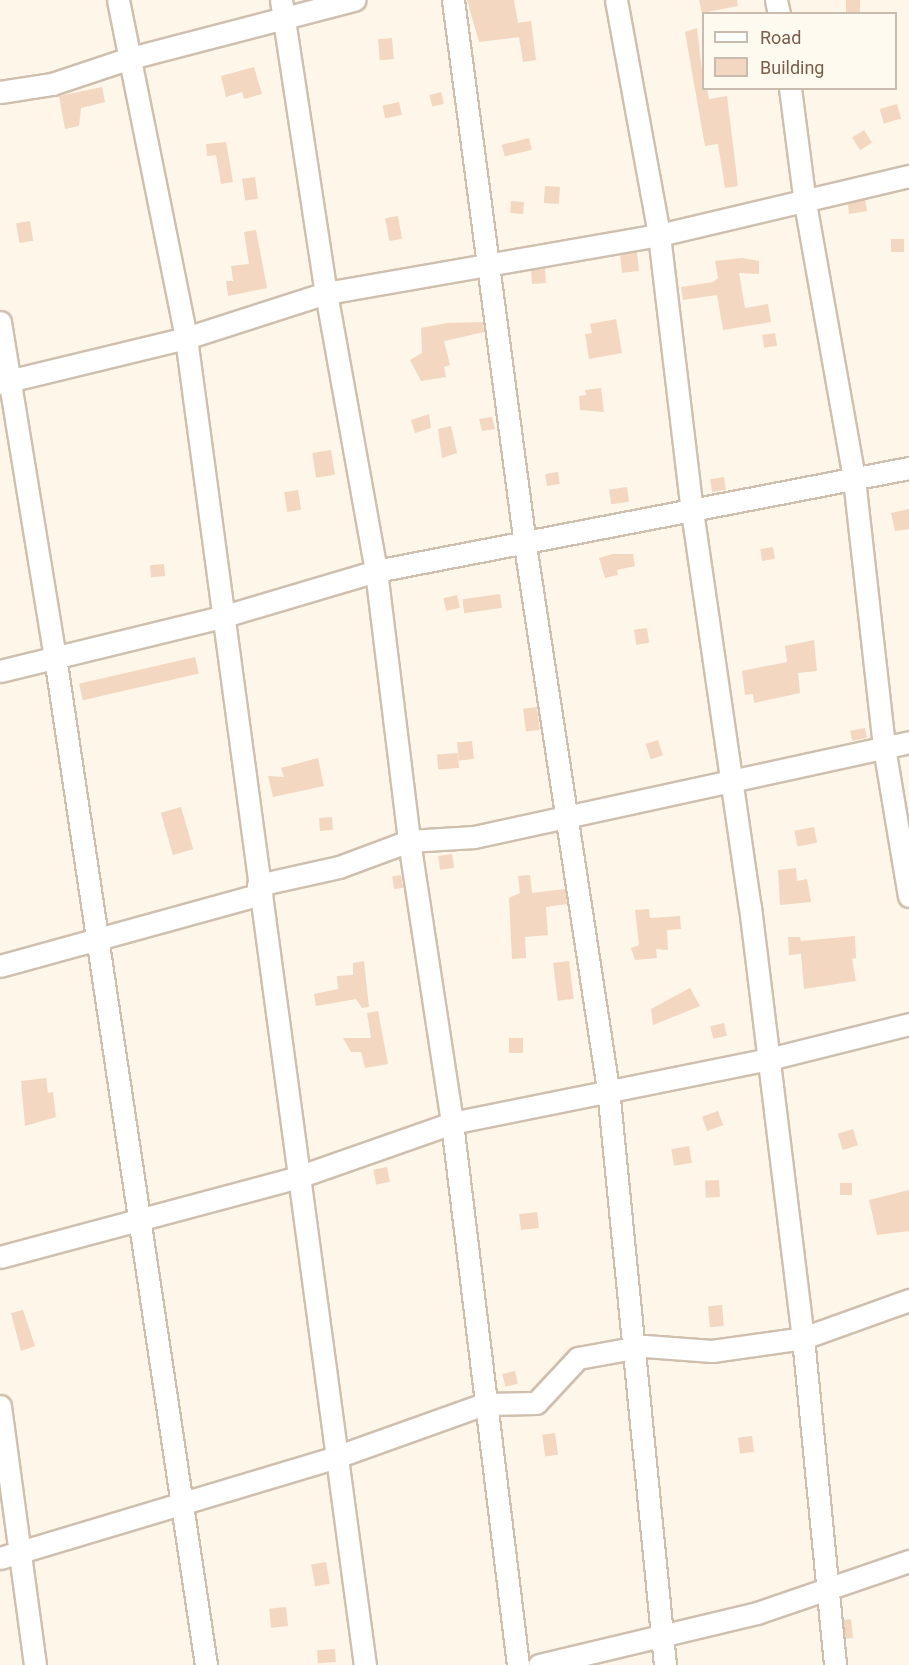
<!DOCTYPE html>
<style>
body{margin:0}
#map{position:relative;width:909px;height:1665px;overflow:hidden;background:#fdf6e9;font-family:Roboto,sans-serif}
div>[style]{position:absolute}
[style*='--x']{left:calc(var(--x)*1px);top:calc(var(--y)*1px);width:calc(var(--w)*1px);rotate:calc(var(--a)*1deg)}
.building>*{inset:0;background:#f3d7c0;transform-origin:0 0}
.roads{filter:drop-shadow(2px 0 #cfbfae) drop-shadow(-2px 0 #cfbfae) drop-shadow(0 2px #cfbfae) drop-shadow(0 -2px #cfbfae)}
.minor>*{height:21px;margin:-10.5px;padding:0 10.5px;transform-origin:10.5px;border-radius:10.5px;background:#fff}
span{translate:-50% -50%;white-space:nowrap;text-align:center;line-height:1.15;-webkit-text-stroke:4.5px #fffaf0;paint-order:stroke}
.legend{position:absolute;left:702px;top:12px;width:195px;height:78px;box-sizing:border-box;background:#fffaf0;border:2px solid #c9bcae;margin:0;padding:8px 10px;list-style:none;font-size:18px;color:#785e4c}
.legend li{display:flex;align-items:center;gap:12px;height:30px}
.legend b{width:30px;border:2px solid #c9bcae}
</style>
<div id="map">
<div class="building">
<i style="clip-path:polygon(467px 0,514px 0,518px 23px,531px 21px,536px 60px,523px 62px,519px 37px,479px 42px)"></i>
<i style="clip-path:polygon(699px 0,737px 0,738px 6px,702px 13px)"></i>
<i style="left:846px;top:0;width:14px;height:14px"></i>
<i style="clip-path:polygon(697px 28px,704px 88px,707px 88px,709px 99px,727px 96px,738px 186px,725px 188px,718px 144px,705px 146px,685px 32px)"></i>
<i style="left:392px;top:38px;width:21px;height:14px;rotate:85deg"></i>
<i style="clip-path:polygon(254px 67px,262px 94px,244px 99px,242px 92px,226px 97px,221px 76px)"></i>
<i style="clip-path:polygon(102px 87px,105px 102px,81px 108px,79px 126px,65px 129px,59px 96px)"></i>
<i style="left:441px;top:92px;width:12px;height:12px;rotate:76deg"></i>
<i style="left:399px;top:102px;width:13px;height:17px;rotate:77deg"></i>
<i style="left:897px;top:104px;width:15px;height:18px;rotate:74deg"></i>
<i style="left:864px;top:130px;width:15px;height:14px;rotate:58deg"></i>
<i style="left:529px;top:138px;width:12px;height:28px;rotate:76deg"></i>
<i style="clip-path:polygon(226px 142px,233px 182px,221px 184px,216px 155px,207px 156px,206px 144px)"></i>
<i style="left:255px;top:177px;width:22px;height:13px;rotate:82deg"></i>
<i style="left:545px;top:186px;width:15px;height:17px;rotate:4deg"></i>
<i style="clip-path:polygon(865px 199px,867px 211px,849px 214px,848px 204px)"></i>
<i style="left:511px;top:201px;width:13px;height:12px;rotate:4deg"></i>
<i style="left:398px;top:216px;width:23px;height:13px;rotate:80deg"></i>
<i style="left:30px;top:221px;width:20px;height:14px;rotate:81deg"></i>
<i style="clip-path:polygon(256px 230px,267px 288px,228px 296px,226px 281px,233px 281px,231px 266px,249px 264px,244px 232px)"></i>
<i style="left:904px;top:239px;width:13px;height:13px;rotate:90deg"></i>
<i style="left:637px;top:252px;width:19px;height:17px;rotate:84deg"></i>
<i style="clip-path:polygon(742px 258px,759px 261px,759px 274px,739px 273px,745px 308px,768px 304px,771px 322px,723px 330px,717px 295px,683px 300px,681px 287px,713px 282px,718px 278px,715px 261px)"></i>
<i style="left:545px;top:269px;width:14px;height:14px;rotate:86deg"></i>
<i style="clip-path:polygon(616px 319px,622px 353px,589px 359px,585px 334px,592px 333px,590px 324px)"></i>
<i style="clip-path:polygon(483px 322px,484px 332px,444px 341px,450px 365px,444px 367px,446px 377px,421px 381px,410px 360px,422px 353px,421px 328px,447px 323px)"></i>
<i style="left:775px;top:333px;width:13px;height:13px;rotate:81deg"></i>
<i style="clip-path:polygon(601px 388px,604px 412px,580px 410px,579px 396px,586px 395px,585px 390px)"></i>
<i style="clip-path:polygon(429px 414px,431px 428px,415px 433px,411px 420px)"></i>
<i style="clip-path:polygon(492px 417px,495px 429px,482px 431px,479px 419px)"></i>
<i style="clip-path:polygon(451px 426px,457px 453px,442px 458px,438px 429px)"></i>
<i style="left:331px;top:450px;width:25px;height:19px;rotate:81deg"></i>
<i style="left:558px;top:472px;width:12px;height:13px;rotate:81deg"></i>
<i style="left:724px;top:477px;width:13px;height:14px;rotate:81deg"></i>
<i style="left:627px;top:487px;width:15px;height:18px;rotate:82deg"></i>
<i style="left:298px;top:490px;width:20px;height:14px;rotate:81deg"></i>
<i style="clip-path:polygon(909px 509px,909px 529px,895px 531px,891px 513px)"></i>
<i style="left:773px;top:547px;width:12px;height:13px;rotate:81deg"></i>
<i style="clip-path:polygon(613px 554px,633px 554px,635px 566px,617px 570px,618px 575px,605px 578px,599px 558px)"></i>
<i style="left:164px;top:564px;width:12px;height:14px;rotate:85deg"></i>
<i style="left:500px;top:594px;width:14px;height:38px;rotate:82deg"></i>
<i style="left:457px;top:595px;width:13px;height:14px;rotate:77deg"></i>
<i style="left:647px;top:628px;width:15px;height:13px;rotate:82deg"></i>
<i style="clip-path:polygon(814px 640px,817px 671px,798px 673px,800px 693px,754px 703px,753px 694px,745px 695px,742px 671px,787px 662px,785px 646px)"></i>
<i style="left:195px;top:657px;width:17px;height:119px;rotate:77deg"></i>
<i style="left:537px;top:707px;width:23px;height:14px;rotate:83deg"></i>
<i style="left:865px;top:728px;width:10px;height:15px;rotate:79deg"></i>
<i style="left:658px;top:740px;width:16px;height:13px;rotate:72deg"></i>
<i style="left:472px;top:741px;width:18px;height:15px;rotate:84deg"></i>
<i style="left:458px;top:753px;width:15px;height:21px;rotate:86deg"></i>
<i style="clip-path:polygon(318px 758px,324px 786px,273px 797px,268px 776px,284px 777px,281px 768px)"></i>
<i style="left:181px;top:807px;width:44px;height:21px;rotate:74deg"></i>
<i style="left:332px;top:817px;width:13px;height:13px;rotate:86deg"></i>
<i style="left:814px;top:827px;width:16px;height:20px;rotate:79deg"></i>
<i style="left:452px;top:854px;width:14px;height:14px;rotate:82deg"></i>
<i style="clip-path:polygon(796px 868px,797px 881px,807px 879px,811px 902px,780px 905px,778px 870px)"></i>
<i style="left:401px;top:875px;width:13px;height:9px;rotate:81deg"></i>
<i style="clip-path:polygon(530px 875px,532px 893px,565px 889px,567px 904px,546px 907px,548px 935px,525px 937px,526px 958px,512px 959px,509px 898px,520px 893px,518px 876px)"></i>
<i style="clip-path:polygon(649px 909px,650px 918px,680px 916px,681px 929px,667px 930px,668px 950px,656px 949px,657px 958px,635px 960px,631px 948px,639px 945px,635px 910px)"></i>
<i style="clip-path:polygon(855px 936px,856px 958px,852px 959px,856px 981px,804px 989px,801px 954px,789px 955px,788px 937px,800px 937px,801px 941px)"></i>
<i style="clip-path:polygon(364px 961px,369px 1007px,362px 1008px,356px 999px,316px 1006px,314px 994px,338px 989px,337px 976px,353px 975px,353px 963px)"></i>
<i style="left:569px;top:961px;width:38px;height:16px;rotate:83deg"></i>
<i style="clip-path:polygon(690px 988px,700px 1006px,653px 1025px,651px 1009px)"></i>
<i style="clip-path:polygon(378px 1011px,388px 1064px,365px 1068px,361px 1052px,351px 1052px,343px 1038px,371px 1038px,367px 1013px)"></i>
<i style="left:724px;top:1023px;width:13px;height:14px;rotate:77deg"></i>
<i style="left:509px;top:1038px;width:14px;height:15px"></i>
<i style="clip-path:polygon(46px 1078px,48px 1093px,53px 1092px,56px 1117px,25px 1126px,21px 1081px)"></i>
<i style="left:718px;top:1111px;width:15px;height:17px;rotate:70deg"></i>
<i style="left:853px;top:1129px;width:17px;height:16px;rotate:73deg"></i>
<i style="left:689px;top:1146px;width:17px;height:18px;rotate:80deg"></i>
<i style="left:387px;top:1167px;width:15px;height:14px;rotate:79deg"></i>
<i style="left:719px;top:1180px;width:17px;height:14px;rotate:87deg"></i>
<i style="left:840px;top:1183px;width:12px;height:12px"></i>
<i style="clip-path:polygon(909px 1190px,909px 1231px,877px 1235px,869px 1200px)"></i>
<i style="left:537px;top:1212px;width:16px;height:18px;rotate:83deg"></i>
<i style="left:722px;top:1305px;width:21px;height:14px;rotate:85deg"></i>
<i style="clip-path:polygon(23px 1310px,35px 1346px,21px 1351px,11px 1313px)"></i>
<i style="left:515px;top:1371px;width:13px;height:13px;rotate:77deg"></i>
<i style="left:555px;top:1433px;width:22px;height:13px;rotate:82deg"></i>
<i style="left:752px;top:1436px;width:16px;height:14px;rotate:83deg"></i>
<i style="left:326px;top:1562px;width:22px;height:15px;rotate:80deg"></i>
<i style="left:286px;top:1607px;width:19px;height:17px;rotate:84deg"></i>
<i style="left:851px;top:1619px;width:19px;height:8px;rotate:84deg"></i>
<i style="left:335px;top:1649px;width:13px;height:18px;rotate:86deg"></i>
</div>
<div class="roads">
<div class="minor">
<i style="--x:118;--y:0;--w:345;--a:78.6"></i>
<i style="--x:186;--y:338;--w:1339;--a:82.32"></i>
<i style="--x:281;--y:0;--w:296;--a:81.3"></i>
<i style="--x:326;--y:293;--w:282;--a:79.8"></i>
<i style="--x:376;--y:571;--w:272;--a:83"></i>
<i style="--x:409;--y:841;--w:285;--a:81.3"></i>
<i style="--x:452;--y:1123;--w:546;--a:83.06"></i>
<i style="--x:453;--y:0;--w:550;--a:82.47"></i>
<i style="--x:525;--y:545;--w:550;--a:81.33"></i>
<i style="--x:608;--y:1089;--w:579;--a:84.35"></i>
<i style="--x:616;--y:0;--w:239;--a:79.6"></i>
<i style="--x:659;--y:235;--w:278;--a:83.2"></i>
<i style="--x:692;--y:511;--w:400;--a:81.7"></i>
<i style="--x:750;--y:907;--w:434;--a:83"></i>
<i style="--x:803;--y:1338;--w:329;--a:84.4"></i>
<i style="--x:776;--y:0;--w:14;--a:78"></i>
<i style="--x:790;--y:88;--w:116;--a:82.6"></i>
<i style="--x:805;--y:203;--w:280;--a:79.9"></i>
<i style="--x:854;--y:479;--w:270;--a:83.6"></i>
<i style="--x:884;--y:747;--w:151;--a:80.5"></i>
<i style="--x:0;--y:92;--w:53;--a:-8.7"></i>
<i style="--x:52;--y:84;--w:79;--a:-18.4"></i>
<i style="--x:127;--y:59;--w:235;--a:-14.6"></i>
<i style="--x:0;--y:322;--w:339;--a:80.7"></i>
<i style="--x:55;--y:657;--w:1019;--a:81.48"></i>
<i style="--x:0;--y:383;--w:191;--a:-13.6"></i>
<i style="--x:186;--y:338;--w:147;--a:-17.8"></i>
<i style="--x:326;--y:293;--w:338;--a:-9.9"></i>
<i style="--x:659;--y:235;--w:257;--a:-13.3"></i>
<i style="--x:0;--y:671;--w:228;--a:-13.7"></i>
<i style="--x:221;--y:617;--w:162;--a:-16.5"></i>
<i style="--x:376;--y:571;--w:543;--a:-10.94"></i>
<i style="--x:258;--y:885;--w:83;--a:-12.5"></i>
<i style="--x:339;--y:867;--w:75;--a:-20.4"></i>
<i style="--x:409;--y:841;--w:65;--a:-3.5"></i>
<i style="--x:474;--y:837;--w:445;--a:-12.3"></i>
<i style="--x:0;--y:966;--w:271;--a:-15.4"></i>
<i style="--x:0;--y:1257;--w:309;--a:-15"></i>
<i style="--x:298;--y:1177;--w:163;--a:-19.3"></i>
<i style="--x:452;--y:1123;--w:323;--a:-11.4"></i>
<i style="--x:769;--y:1059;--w:144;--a:-14"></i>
<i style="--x:0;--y:1406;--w:261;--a:82.3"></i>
<i style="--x:0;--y:1558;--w:351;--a:-16.7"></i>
<i style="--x:336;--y:1457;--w:157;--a:-19.7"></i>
<i style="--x:484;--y:1404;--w:52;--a:-1.1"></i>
<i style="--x:536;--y:1403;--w:62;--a:-47"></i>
<i style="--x:578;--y:1358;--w:68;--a:-10.2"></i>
<i style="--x:645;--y:1346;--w:67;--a:4.3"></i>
<i style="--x:712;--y:1351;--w:92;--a:-8.1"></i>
<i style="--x:803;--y:1338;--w:113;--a:-19.7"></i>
<i style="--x:539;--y:1665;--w:224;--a:-13.4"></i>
<i style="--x:757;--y:1613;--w:161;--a:-18.9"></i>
</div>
</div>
<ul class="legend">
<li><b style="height:8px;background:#fff"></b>Road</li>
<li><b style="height:16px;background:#f3d7c0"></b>Building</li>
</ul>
</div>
